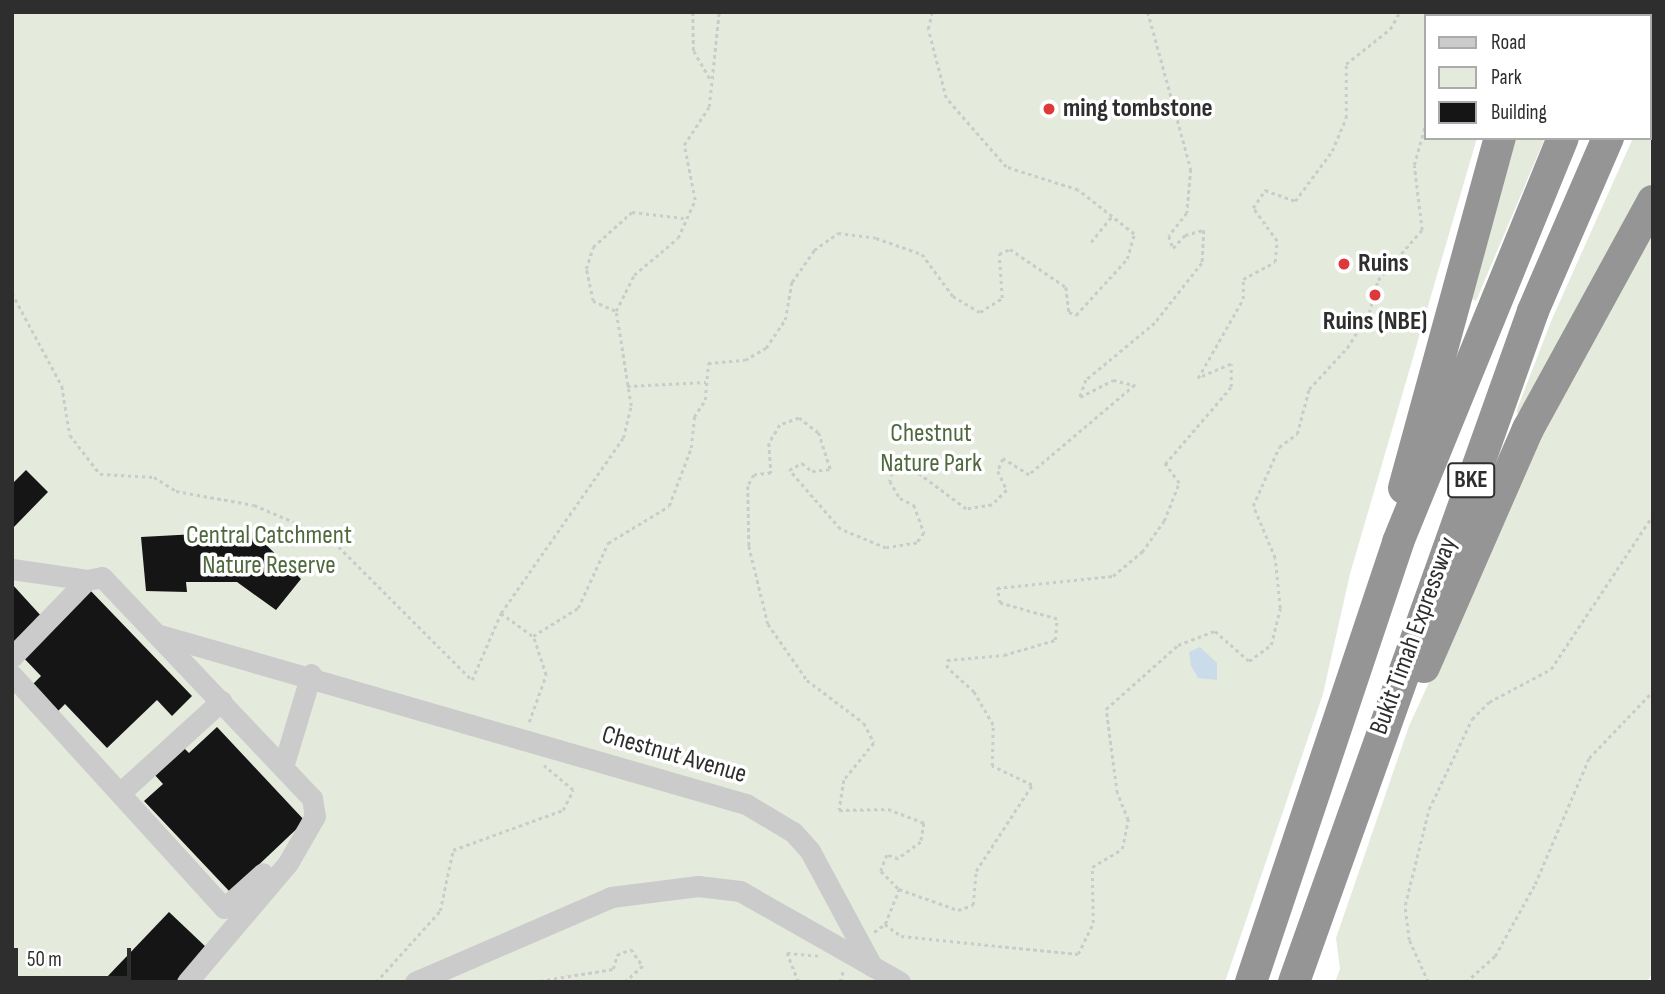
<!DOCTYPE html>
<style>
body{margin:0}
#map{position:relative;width:1665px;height:994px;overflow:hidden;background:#fff;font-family:"Sofia Sans Condensed",sans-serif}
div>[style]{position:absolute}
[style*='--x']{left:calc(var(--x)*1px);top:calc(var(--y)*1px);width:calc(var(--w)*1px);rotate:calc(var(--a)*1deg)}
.green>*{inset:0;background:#e4ebdd}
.water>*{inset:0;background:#cadbea}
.building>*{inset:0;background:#151515}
.path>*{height:2.5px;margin-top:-1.25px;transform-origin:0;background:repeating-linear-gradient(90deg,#cbcbcb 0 3.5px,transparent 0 7px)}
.minor>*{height:21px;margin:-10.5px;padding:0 10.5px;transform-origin:10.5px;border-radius:10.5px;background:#cbcbcb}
.highway>*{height:32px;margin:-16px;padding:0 16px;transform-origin:16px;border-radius:16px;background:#959595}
.dots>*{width:19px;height:19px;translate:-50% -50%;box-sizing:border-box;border:4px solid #fff;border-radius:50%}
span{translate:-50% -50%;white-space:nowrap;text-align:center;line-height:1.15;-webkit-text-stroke:7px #fff;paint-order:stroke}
.shield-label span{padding:2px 5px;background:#fff;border:2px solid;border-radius:5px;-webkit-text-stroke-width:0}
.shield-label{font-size:24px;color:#2e2e2e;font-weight:700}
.poi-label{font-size:26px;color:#2e2e2e;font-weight:700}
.left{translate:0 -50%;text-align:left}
.park-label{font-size:26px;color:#4f683e}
.street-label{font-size:26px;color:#2e2e2e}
.frame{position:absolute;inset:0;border:14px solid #2e2e2e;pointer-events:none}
.legend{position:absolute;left:1424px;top:14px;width:228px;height:126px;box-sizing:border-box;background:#fff;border:2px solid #ababab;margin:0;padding:9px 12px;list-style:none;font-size:21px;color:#2e2e2e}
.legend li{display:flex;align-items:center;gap:14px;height:35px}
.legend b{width:35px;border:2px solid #ababab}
.scale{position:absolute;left:14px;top:948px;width:117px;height:32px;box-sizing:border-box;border:4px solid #2e2e2e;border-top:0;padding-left:9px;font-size:21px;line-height:24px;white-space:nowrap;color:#2e2e2e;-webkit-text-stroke:5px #fff;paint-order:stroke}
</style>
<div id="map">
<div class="green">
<i style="clip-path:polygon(12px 12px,1518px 12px,1425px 16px,1425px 138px,1477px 138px,1350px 574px,1323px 694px,1225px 982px,12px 982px)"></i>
<i style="clip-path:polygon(1653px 94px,1653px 182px,1524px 417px,1516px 412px,1552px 319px,1633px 138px,1649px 138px)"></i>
<i style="clip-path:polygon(1513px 138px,1545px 138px,1476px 301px,1466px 296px)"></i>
<i style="clip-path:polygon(1653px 231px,1653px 972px,1647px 982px,1335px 982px,1340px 969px,1336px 938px,1409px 726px,1545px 430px)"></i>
</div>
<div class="water">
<i style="clip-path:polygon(1200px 647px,1217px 663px,1217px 680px,1198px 678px,1191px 666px,1189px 652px)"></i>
</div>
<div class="building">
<i style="clip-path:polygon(26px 470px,48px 492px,12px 529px,12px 484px)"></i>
<i style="clip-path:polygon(252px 531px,301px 579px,276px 610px,237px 582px,186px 582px,187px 592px,146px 591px,141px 537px)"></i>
<i style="clip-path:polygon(12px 584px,43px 618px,12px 646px)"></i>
<i style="clip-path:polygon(87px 587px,192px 696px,172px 716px,157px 700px,107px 748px,65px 704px,58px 711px,32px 685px,41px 676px,18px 652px)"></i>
<i style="clip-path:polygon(217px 727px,305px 821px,230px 892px,144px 801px,163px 784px,153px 773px,182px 746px,189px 753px)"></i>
<i style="clip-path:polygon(169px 912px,207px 948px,176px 982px,110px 982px,106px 978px)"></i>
</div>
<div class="path">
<i style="--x:693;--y:12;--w:39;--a:89"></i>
<i style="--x:694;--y:51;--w:34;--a:60"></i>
<i style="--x:1148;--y:12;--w:163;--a:74.7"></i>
<i style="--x:1191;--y:169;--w:44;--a:95.2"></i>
<i style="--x:1187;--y:213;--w:29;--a:128"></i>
<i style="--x:1169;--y:236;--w:13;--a:72"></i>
<i style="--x:1173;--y:248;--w:18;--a:-47"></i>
<i style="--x:1185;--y:235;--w:20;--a:-15"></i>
<i style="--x:1204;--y:230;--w:33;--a:93"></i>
<i style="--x:1202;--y:263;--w:76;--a:128.1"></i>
<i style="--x:1155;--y:323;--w:89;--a:140.4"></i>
<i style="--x:1086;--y:380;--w:18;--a:109"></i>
<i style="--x:1080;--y:397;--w:37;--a:-27"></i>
<i style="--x:1113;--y:380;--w:23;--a:13"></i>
<i style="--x:1135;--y:385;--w:139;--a:139.7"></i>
<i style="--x:1029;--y:475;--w:31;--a:-148"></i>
<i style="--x:1003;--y:459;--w:13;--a:113"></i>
<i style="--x:998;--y:471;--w:21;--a:65"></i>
<i style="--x:1007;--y:490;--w:21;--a:135"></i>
<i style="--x:992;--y:505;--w:26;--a:171"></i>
<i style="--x:966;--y:509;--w:74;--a:-143.3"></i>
<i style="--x:907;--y:465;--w:13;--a:176"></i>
<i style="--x:894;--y:466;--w:16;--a:105"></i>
<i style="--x:890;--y:481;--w:20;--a:60"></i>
<i style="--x:900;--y:498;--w:16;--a:27"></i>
<i style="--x:914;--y:505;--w:30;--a:70"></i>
<i style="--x:924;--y:533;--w:12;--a:125"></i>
<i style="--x:917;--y:543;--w:31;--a:171"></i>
<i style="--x:886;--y:548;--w:50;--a:-157.6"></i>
<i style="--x:840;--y:529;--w:78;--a:-130.8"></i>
<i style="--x:789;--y:470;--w:15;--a:-28"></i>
<i style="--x:802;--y:463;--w:13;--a:39"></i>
<i style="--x:812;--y:471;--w:18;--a:-6"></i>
<i style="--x:830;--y:469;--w:38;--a:-108"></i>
<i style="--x:818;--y:433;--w:24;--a:-142"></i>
<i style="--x:799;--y:418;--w:20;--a:160"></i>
<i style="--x:780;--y:425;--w:21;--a:121"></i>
<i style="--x:769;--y:443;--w:30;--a:86"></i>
<i style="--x:771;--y:473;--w:17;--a:173"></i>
<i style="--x:754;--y:475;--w:13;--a:119"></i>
<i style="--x:748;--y:486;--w:60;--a:89"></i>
<i style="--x:749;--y:546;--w:80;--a:76.3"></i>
<i style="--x:768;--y:624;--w:68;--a:55.1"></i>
<i style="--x:807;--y:680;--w:71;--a:37"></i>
<i style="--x:864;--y:723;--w:22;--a:63"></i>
<i style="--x:874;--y:743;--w:48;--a:129"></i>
<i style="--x:844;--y:780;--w:30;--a:99"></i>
<i style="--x:839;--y:810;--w:49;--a:-1.2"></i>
<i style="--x:888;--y:809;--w:39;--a:21"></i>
<i style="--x:924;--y:823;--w:19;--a:99"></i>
<i style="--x:921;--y:842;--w:29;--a:144"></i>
<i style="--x:898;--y:859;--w:12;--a:-160"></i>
<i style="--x:887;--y:855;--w:17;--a:111"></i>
<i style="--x:881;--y:871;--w:25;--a:45"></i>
<i style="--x:899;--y:889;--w:63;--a:19.6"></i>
<i style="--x:958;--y:910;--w:16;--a:-18"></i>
<i style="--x:973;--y:905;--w:34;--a:-85"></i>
<i style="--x:976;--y:871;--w:103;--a:-56.9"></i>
<i style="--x:1032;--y:785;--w:44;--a:-154.6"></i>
<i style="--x:992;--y:766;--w:41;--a:-88.6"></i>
<i style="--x:993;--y:725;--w:38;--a:-120"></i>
<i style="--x:974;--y:692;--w:36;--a:-138"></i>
<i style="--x:947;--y:668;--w:8;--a:-90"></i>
<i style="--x:947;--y:660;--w:57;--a:-5"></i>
<i style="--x:1004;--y:655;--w:53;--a:-16.4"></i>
<i style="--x:1055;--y:640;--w:21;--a:-85"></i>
<i style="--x:1057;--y:619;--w:59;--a:-164.3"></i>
<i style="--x:1000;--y:603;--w:15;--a:-101"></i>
<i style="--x:997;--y:588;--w:117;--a:-5.9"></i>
<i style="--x:1113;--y:576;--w:38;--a:-40"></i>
<i style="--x:1142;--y:552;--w:38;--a:-55"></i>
<i style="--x:1164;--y:521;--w:41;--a:-68.5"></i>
<i style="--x:1179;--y:483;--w:24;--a:-126"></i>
<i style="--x:1165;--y:464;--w:101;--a:-49.4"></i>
<i style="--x:1231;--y:387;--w:23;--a:-90"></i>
<i style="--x:1231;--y:364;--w:36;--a:157"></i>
<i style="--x:1198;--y:378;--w:91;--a:-60.3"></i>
<i style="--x:1243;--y:299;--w:20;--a:-90"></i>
<i style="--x:1243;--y:279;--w:36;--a:-28"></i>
<i style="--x:1275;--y:262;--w:21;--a:-85"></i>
<i style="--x:1277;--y:241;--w:41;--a:-126"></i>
<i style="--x:1253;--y:208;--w:22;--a:-56"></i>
<i style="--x:1265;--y:190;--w:32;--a:20"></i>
<i style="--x:1295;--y:201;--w:62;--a:-53.5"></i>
<i style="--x:1332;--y:151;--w:36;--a:-67"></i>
<i style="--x:1346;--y:118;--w:54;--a:-90"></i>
<i style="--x:1346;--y:64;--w:56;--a:-38.5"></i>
<i style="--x:1390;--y:29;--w:20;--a:-60"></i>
<i style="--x:1468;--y:12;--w:4;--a:90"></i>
<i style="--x:1091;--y:242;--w:32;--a:-51"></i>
<i style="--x:12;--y:293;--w:106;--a:61.7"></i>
<i style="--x:62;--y:386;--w:50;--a:80.7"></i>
<i style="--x:70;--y:435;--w:49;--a:52.4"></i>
<i style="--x:100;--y:474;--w:54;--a:3.2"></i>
<i style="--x:154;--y:477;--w:26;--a:32"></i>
<i style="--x:176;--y:491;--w:79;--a:10.2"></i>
<i style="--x:254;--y:505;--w:82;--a:23.1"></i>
<i style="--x:329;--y:537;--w:202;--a:45"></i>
<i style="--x:472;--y:680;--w:73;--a:-66.6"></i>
<i style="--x:501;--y:613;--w:213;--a:-55.1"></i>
<i style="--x:623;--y:438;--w:33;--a:-76"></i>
<i style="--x:631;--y:406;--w:96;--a:-99"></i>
<i style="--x:616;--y:311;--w:40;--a:-63.4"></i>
<i style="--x:634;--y:275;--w:57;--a:-40.1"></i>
<i style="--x:678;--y:238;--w:42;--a:-65.9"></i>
<i style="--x:695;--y:200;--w:56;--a:-101.3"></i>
<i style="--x:684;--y:145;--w:45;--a:-56.7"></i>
<i style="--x:709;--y:107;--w:96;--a:-84"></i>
<i style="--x:615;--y:311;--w:24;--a:-156"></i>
<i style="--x:593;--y:301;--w:33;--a:-102"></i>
<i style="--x:586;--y:269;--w:23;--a:-72"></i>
<i style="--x:593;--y:247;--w:52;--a:-41.9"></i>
<i style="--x:632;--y:212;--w:52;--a:6.6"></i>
<i style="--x:627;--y:386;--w:79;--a:-2.9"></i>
<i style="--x:501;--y:613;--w:39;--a:36"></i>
<i style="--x:529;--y:722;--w:50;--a:-70.1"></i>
<i style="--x:546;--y:675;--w:41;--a:-108.4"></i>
<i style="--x:533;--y:636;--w:53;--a:-31.9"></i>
<i style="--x:578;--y:608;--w:72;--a:-65.2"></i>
<i style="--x:608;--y:543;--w:71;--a:-31.2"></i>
<i style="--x:669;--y:506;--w:62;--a:-69.2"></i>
<i style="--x:691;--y:448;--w:31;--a:-84"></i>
<i style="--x:694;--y:417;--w:20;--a:-57"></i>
<i style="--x:705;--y:400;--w:37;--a:-85"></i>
<i style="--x:708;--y:363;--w:37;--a:-5"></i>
<i style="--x:745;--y:360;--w:24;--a:-30"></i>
<i style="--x:766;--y:348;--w:34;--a:-56"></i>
<i style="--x:785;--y:320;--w:39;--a:-80"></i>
<i style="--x:792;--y:282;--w:39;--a:-55"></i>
<i style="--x:814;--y:250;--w:29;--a:-35"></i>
<i style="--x:838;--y:233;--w:38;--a:7"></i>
<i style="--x:876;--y:238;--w:49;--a:19.2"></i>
<i style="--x:922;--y:254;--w:52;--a:53.6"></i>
<i style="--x:953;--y:296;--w:31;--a:31"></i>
<i style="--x:980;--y:312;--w:26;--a:-32"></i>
<i style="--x:1002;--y:298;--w:44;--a:-93.9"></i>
<i style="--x:999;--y:254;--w:12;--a:-24"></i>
<i style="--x:1010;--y:249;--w:68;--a:34.2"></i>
<i style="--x:1066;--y:287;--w:25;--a:83"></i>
<i style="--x:1069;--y:312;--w:8;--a:23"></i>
<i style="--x:1076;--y:315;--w:76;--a:-47.7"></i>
<i style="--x:1127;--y:259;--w:26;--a:-74"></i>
<i style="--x:1134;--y:234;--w:71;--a:-141.8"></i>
<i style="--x:1078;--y:190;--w:76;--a:-162.3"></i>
<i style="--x:1006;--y:167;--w:91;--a:-131"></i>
<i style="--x:946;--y:98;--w:71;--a:-104.6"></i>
<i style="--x:928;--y:29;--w:17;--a:-77"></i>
<i style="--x:885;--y:924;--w:20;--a:37"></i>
<i style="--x:901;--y:936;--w:178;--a:5.8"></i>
<i style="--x:1078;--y:954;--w:34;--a:-64"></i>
<i style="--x:1093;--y:923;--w:56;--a:-91"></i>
<i style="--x:1092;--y:867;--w:35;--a:-31"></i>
<i style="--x:1122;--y:849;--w:30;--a:-78"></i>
<i style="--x:1128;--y:820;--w:29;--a:-112"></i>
<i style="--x:1117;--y:793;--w:85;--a:-97.5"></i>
<i style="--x:1106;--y:709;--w:96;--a:-41.6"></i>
<i style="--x:1178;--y:645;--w:40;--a:-21"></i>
<i style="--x:1215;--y:631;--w:45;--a:41.4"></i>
<i style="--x:1249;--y:661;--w:27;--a:-36"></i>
<i style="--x:1271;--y:645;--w:38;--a:-76"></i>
<i style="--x:1280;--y:608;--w:50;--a:-95.7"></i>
<i style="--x:1275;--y:558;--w:56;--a:-112.9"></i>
<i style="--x:1253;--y:506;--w:64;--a:-66.2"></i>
<i style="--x:1279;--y:447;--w:22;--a:-36"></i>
<i style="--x:1297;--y:434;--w:47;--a:-75.1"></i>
<i style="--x:1309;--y:389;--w:56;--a:-47.2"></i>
<i style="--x:1347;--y:348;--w:41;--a:-57.8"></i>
<i style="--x:1369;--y:313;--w:34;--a:-75"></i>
<i style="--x:1378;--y:280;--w:67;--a:-48.7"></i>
<i style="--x:1422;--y:230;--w:65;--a:-97"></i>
<i style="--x:1414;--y:165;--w:41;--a:-74.2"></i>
<i style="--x:885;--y:924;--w:38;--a:-68"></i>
<i style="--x:874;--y:932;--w:14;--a:-36"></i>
<i style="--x:376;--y:982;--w:96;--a:-48"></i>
<i style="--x:440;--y:911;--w:62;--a:-78"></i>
<i style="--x:453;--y:850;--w:117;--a:-20"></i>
<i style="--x:563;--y:810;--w:22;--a:-63"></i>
<i style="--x:573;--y:790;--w:38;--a:-140"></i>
<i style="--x:533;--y:982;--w:81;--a:-9.2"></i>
<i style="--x:613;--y:969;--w:15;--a:-74"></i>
<i style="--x:617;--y:955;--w:15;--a:-23"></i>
<i style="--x:631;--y:949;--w:21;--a:55"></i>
<i style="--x:643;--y:966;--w:24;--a:138"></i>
<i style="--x:798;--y:982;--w:31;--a:-111"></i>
<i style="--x:787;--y:953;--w:33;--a:5"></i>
<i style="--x:840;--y:982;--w:11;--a:-75"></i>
<i style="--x:1428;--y:982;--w:46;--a:-114.3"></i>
<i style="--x:1409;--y:940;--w:35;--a:-97"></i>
<i style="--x:1405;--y:905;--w:99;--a:-76"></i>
<i style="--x:1429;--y:809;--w:100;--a:-64.5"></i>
<i style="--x:1472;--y:719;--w:24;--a:-45"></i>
<i style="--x:1489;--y:702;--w:70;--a:-28"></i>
<i style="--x:1551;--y:669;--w:185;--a:-56.5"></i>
<i style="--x:1466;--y:982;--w:39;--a:-42"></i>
<i style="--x:1495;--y:956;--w:82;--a:-60.9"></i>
<i style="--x:1535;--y:884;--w:137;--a:-66.8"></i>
<i style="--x:1589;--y:758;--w:93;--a:-46.3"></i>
</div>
<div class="minor">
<i style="--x:12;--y:569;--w:76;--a:8.3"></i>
<i style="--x:160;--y:635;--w:610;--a:16.09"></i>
<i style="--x:746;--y:804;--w:55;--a:30.8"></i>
<i style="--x:793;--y:832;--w:25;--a:48"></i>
<i style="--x:810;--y:851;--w:131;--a:61.7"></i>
<i style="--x:12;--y:657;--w:107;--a:-45.8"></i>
<i style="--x:87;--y:580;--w:15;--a:-11"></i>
<i style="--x:102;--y:577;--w:305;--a:46.5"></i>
<i style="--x:312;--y:798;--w:18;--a:81"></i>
<i style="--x:315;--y:816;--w:54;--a:119.9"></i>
<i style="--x:288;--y:863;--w:156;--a:130.3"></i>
<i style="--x:12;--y:675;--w:315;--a:47.7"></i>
<i style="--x:224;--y:908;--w:52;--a:-41.9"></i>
<i style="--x:283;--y:767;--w:97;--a:-73.2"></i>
<i style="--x:120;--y:793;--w:137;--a:-42.3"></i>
<i style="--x:415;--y:982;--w:214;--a:-23.4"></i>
<i style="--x:611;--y:897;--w:88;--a:-7.2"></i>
<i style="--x:698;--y:886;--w:42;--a:6.8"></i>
<i style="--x:740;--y:891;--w:184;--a:29.6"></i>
</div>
<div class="highway">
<i style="--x:1535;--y:16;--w:4;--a:-76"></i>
<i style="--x:1616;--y:16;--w:4;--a:-76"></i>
<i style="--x:1649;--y:43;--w:9;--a:-63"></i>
<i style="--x:1404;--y:488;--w:363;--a:-74.7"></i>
<i style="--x:1424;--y:667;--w:260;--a:-66.4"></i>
<i style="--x:1528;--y:429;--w:260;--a:-61.3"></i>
<i style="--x:1251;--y:982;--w:464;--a:-71.5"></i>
<i style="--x:1398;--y:542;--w:436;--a:-67.8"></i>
<i style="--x:1294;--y:982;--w:712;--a:-70.39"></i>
<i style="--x:1533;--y:311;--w:189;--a:-66.6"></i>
</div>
<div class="dots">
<i style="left:1049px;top:109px;background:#dd393a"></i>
<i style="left:1344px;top:264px;background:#dd393a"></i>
<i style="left:1375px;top:295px;background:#dd393a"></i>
</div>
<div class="shield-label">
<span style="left:1471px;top:480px">BKE</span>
</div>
<div class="poi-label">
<span class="left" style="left:1063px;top:109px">ming tombstone</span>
<span class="left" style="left:1358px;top:264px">Ruins</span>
<span style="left:1375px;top:322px">Ruins (NBE)</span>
</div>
<div class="park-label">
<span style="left:931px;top:449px">Chestnut<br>Nature Park</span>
<span style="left:269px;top:551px">Central Catchment<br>Nature Reserve</span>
</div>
<div class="street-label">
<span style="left:1414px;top:636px;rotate:-70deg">Bukit Timah Expressway</span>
<span style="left:674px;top:755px;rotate:16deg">Chestnut Avenue</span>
</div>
<div class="frame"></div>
<ul class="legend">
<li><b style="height:9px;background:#cbcbcb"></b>Road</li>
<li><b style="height:19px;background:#e4ebdd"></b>Park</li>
<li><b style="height:19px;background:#151515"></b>Building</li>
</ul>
<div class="scale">50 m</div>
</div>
